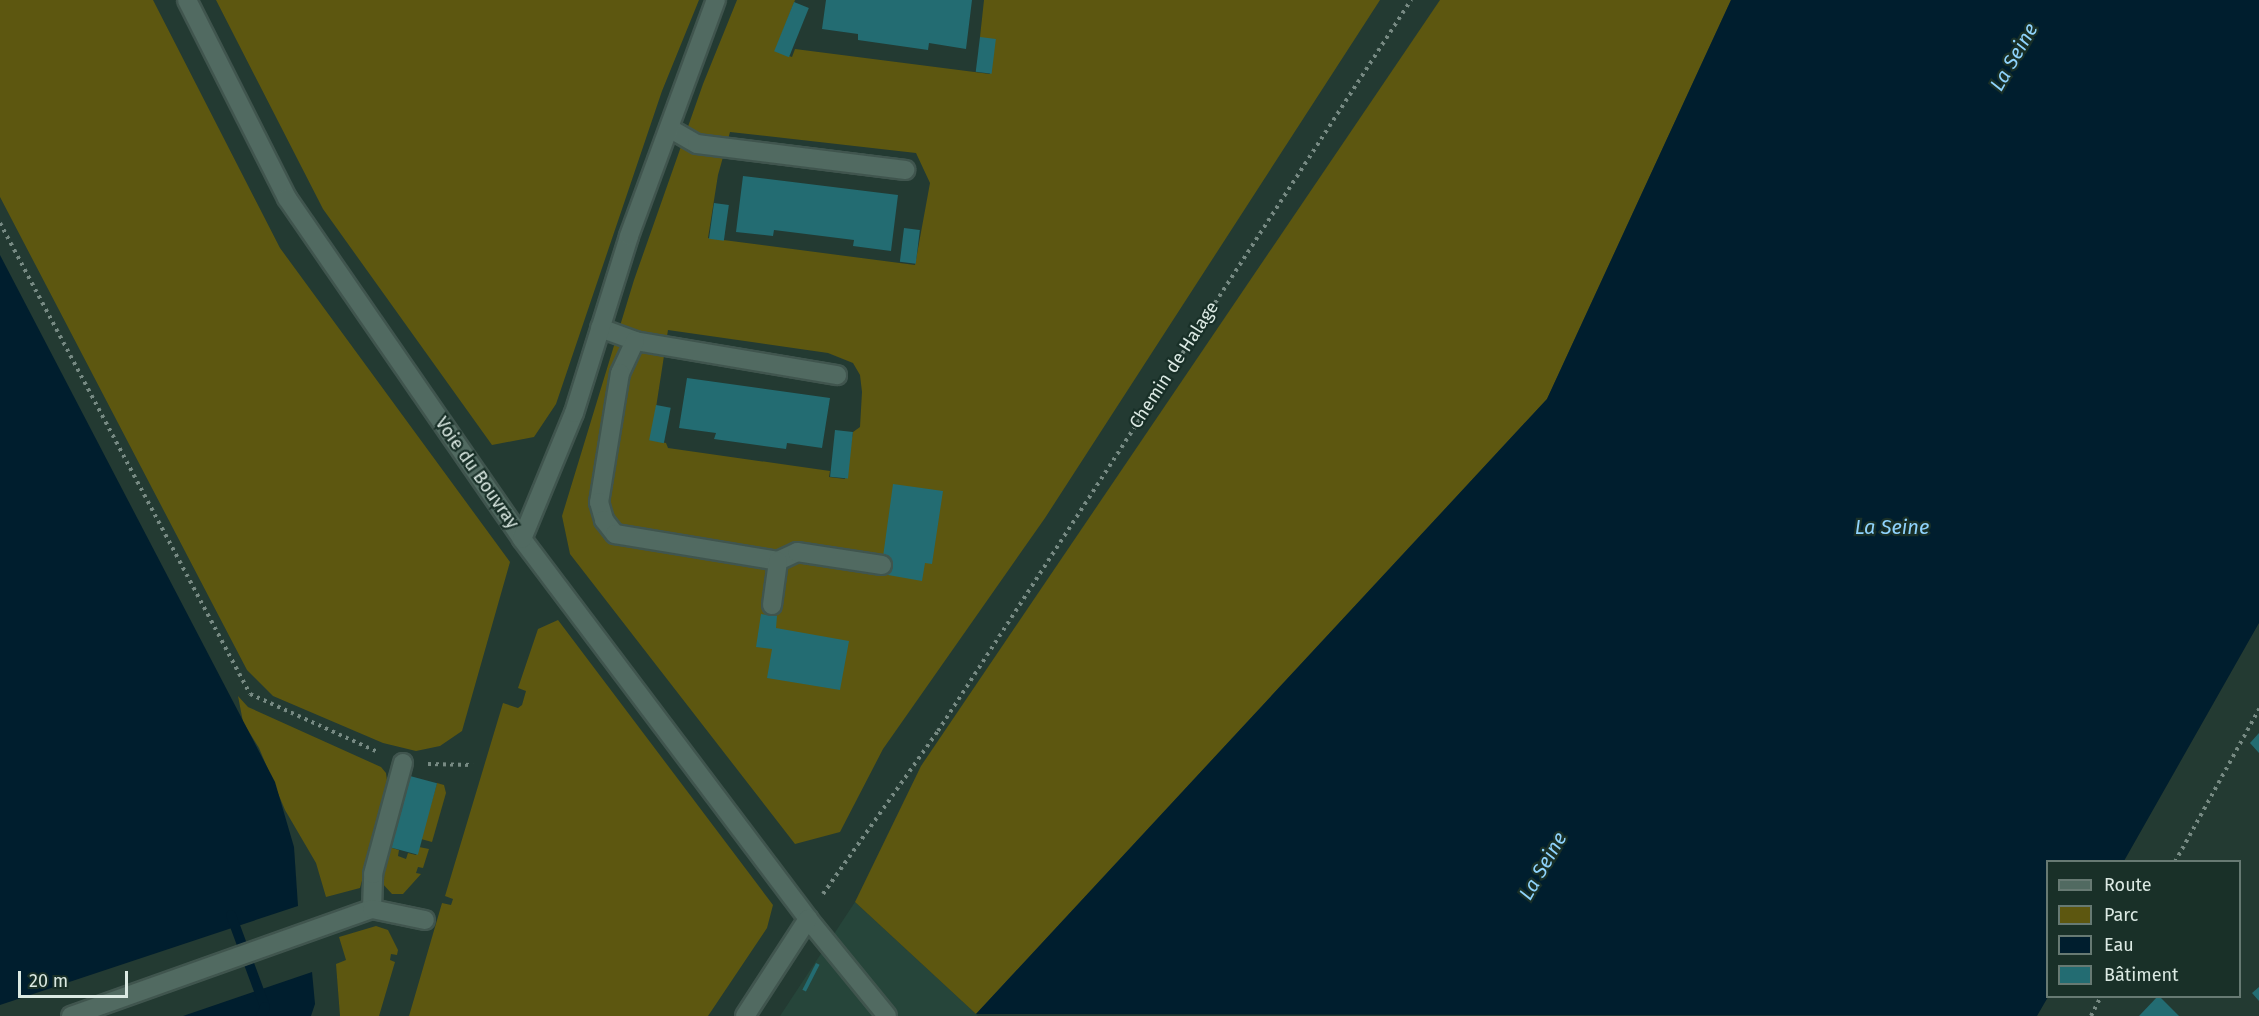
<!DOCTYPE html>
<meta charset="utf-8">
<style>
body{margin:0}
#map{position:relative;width:2259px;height:1016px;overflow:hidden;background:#233a32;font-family:"Fira Sans",sans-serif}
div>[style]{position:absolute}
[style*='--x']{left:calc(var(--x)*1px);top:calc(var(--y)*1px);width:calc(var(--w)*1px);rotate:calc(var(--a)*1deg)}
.built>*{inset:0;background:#26453a}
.green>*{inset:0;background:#5d5710}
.water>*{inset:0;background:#001e2e}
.stream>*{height:10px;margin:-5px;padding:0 5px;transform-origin:5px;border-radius:5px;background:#001e2e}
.building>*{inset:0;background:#236c72;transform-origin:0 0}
.path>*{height:4px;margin-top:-2px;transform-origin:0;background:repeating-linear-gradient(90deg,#778a83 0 3px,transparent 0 7.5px)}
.roads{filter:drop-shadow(2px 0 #40554e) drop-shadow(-2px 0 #40554e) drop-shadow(0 2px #40554e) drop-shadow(0 -2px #40554e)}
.minor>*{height:18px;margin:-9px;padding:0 9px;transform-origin:9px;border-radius:9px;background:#516a61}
span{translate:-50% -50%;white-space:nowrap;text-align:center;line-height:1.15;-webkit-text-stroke:4.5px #193028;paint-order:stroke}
.street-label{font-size:18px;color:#dbe9e3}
.water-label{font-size:20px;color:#8fd3fc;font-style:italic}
.legend{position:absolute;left:2046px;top:860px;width:195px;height:138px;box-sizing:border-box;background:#193028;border:2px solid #677a73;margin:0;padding:8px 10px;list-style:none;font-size:18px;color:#dbe9e3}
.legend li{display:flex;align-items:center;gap:12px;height:30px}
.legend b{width:30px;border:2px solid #677a73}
.scale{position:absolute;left:18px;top:971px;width:110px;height:27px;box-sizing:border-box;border:3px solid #dbe9e3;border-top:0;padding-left:8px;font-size:18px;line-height:21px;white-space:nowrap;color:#dbe9e3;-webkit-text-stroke:4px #193028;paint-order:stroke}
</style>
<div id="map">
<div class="built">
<i style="clip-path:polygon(855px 902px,976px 1014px,978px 1016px,780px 1016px)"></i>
</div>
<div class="green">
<i style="clip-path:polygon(0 0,153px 0,280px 248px,510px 562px,462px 731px,440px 746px,416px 751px,383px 743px,273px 696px,247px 670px,0 197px)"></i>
<i style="clip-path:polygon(216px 0,699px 0,662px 91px,556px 404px,534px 437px,492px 445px,323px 209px)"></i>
<i style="clip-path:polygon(evenodd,737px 0,795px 0,775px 51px,792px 57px,795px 49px,990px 74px,980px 37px,984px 0,1380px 0,1045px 518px,883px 749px,840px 832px,795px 844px,570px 554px,562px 516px,634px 280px,703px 84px,737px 0,730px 132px,916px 153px,930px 183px,915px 265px,708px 238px,718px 175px,730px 132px,737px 0,668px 330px,828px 353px,853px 363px,860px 375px,862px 392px,860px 427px,853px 432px,845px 479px,829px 477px,830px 471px,668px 448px,666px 443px,651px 440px,668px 330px)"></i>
<i style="clip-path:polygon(1440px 0,1731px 0,1547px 399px,976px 1014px,855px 902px,921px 766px)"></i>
<i style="clip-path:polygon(558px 620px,773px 905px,767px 928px,708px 1016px,409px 1016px,442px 903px,451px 905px,453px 899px,445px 896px,503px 703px,518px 708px,522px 705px,526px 691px,518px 688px,538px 629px)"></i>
<i style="clip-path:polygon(238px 696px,248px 707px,381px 767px,386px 773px,388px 788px,360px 888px,326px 897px,316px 863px,285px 810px,259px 748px,243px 722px)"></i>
<i style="clip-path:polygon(437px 783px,444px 785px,446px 793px,432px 842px,421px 839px)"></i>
<i style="clip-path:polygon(389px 847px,399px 850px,398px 856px,406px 859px,408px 853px,416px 855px,419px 847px,429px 849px,423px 868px,418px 867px,416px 873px,421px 874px,403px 894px,392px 894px,381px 882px)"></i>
<i style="clip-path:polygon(376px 926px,388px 930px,398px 950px,397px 955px,391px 954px,390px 960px,395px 962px,379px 1016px,340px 1016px,336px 964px,346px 960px,339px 937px)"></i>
</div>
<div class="water">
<i style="clip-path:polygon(1731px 0,2259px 0,2259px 623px,2124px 861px,2048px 862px,2048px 997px,2037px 1016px,976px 1014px,1547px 399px)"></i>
<i style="clip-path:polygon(0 255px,275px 782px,294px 847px,298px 906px,0 1005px)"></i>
<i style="clip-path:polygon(312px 972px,315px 1004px,311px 1016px,183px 1016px)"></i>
</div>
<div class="stream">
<i style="--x:231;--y:915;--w:98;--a:69.7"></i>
<i style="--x:265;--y:1007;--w:10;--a:114"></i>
</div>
<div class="building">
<i style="clip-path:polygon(826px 0,972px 0,966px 49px,929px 43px,928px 50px,858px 40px,858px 34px,822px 29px)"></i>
<i style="left:794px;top:2px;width:16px;height:53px;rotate:22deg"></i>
<i style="left:980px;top:37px;width:16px;height:35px;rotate:7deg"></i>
<i style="clip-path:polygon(743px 176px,898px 195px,891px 251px,853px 246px,854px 240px,774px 230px,773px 236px,736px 232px)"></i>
<i style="left:714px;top:203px;width:15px;height:36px;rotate:8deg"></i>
<i style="left:904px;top:228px;width:16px;height:34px;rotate:7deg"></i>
<i style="clip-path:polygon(687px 378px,830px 398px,822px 448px,787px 443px,786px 449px,714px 439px,716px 433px,679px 428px)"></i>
<i style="left:656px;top:405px;width:15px;height:36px;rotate:11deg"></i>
<i style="left:835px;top:430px;width:18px;height:47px;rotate:6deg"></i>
<i style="clip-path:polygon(893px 484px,943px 491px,932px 564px,925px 563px,922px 581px,888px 575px,891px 558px,883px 557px)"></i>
<i style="clip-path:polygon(761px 614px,777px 616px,776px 628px,849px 641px,840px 690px,767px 678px,772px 649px,756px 647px)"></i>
<i style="clip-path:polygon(2259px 733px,2259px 753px,2250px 743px)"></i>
<i style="left:410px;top:776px;width:28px;height:74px;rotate:15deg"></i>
<i style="left:816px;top:963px;width:4px;height:30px;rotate:27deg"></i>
<i style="clip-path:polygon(2259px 987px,2259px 1001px,2252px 993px)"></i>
<i style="clip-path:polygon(2159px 996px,2179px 1016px,2139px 1016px,2158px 996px)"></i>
</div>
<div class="path">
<i style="--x:0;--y:223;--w:533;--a:62.04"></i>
<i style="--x:250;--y:694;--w:141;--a:24.4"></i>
<i style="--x:428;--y:764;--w:45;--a:1.3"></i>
<i style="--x:2175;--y:862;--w:175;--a:-61.2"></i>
<i style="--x:823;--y:894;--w:199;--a:-54.8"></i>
<i style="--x:938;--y:731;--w:871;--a:-57.09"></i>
<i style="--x:2091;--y:1016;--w:22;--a:-63"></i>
</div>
<div class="roads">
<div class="minor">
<i style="--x:187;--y:0;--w:222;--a:63.2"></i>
<i style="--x:287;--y:198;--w:414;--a:55.4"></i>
<i style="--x:522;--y:539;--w:476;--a:53"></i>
<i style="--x:808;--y:919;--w:125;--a:50.8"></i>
<i style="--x:669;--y:128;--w:32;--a:30"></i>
<i style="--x:697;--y:144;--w:210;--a:7.1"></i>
<i style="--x:600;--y:328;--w:37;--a:20"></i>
<i style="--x:635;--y:341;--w:205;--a:9.6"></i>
<i style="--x:635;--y:341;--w:35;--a:115"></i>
<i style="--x:620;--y:373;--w:131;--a:99.2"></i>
<i style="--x:599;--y:502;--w:19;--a:74"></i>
<i style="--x:604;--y:520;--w:18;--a:52"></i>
<i style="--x:615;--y:534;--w:165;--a:9.4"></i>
<i style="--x:778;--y:561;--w:21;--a:-25"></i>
<i style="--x:797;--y:552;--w:86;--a:8.7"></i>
<i style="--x:522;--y:539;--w:136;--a:-67.6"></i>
<i style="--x:574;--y:413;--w:185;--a:-72.7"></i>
<i style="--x:629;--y:236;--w:252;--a:-69.8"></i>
<i style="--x:772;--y:605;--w:44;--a:-82.2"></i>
<i style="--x:372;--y:909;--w:35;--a:-88"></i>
<i style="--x:373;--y:874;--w:115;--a:-74.9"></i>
<i style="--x:71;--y:1016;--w:319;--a:-19.6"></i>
<i style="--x:372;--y:909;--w:54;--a:11.7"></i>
<i style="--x:745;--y:1016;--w:116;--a:-57"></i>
</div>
</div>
<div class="street-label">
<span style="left:1174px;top:365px;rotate:-57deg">Chemin de Halage</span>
<span style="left:477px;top:473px;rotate:55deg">Voie du Bouvray</span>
</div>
<div class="water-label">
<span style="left:2014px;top:57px;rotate:-60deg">La Seine</span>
<span style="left:1892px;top:527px">La Seine</span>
<span style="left:1543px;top:866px;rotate:-60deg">La Seine</span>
</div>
<ul class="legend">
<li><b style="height:8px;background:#516a61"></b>Route</li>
<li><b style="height:16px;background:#5d5710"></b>Parc</li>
<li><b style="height:16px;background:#001e2e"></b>Eau</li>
<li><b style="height:16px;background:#236c72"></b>Bâtiment</li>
</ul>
<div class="scale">20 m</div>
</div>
